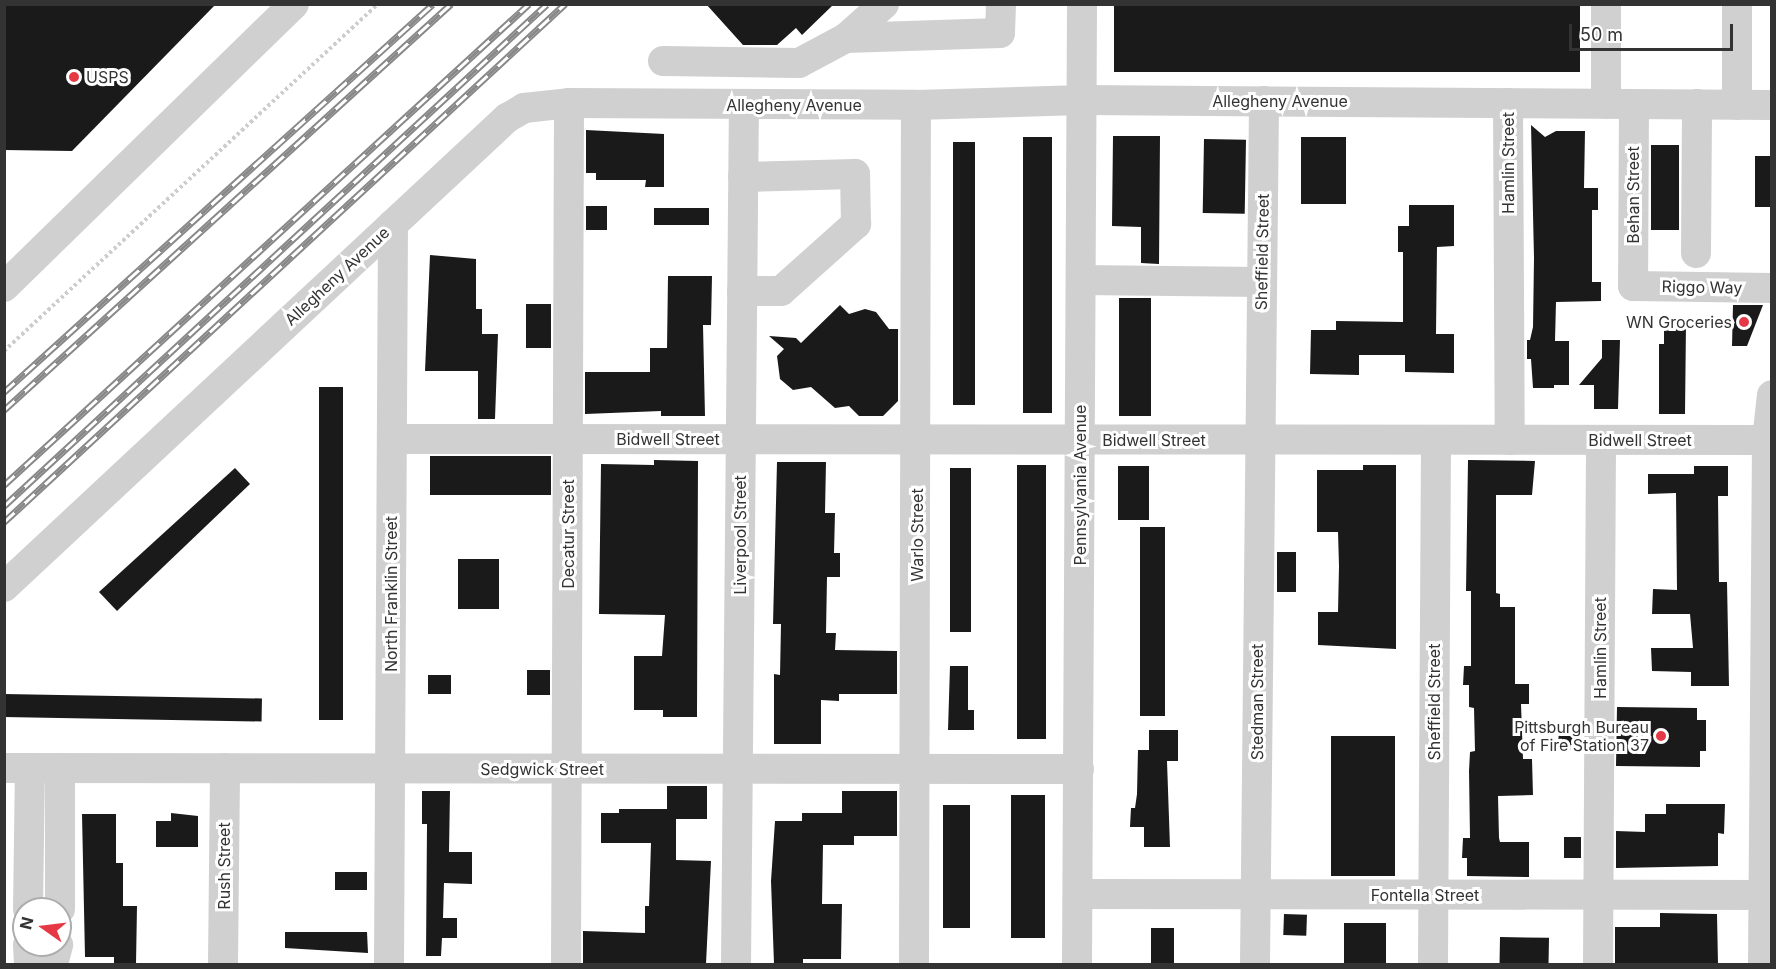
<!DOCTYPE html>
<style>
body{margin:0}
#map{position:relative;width:1776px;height:969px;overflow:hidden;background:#fff;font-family:Inter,sans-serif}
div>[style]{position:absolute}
.building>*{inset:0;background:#1a1a1a;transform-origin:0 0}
.path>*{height:4px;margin-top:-2px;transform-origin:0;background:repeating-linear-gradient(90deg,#cdcdcd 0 3px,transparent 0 6px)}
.minor>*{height:30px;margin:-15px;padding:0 15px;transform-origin:15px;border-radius:15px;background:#d0d0d0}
.rail>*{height:7px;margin-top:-3.5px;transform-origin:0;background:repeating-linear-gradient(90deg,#fff 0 14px,#888 0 28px);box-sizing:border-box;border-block:2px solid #888}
.dots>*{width:16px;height:16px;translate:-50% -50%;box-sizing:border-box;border:3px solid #fff;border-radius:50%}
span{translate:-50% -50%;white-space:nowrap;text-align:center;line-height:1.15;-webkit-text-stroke:6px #fff;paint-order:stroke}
.poi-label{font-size:16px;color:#333}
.left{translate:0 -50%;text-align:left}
.right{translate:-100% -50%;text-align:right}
.street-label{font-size:16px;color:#333}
.frame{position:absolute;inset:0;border:6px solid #333;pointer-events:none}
.north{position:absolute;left:12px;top:897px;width:60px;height:60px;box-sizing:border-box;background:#fff;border:2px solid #adadad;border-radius:50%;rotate:284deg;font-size:16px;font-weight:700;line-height:24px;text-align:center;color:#333}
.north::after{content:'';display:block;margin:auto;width:21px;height:27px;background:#e63946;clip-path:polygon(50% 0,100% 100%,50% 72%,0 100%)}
.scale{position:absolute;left:1569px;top:24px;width:164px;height:27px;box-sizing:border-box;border:3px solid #333;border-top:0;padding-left:8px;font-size:18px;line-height:21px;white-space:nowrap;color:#333;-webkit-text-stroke:4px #fff;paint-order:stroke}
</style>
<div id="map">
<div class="building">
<div style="clip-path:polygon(4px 4px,216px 4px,72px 151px,4px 150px)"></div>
<div style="clip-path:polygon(706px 4px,834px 4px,802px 35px,796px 28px,777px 45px,743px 45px)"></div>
<div style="left:1114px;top:4px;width:466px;height:68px"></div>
<div style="clip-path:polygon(1531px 125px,1545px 137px,1556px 131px,1585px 131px,1584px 188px,1598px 188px,1598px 210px,1592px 210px,1592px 282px,1601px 282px,1601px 301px,1556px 302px,1555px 341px,1569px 341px,1569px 385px,1554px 385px,1554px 388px,1533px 388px,1531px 359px,1527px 359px,1527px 340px,1530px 340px,1533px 327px,1534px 258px)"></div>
<div style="clip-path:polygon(586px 130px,664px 134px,664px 187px,645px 187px,646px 180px,596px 180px,596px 173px,586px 173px)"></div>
<div style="clip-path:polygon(1113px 136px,1160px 136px,1159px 264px,1141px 263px,1141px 227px,1112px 226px)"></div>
<div style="left:1023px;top:137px;width:29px;height:276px"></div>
<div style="left:1301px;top:137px;width:45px;height:67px"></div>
<div style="left:1204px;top:139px;width:42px;height:74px;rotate:1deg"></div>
<div style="left:953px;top:142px;width:22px;height:263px"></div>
<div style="left:1651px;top:145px;width:28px;height:85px"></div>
<div style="left:1772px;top:156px;width:51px;height:17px;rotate:90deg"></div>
<div style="clip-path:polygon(1409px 205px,1454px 205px,1454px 246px,1437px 247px,1436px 334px,1454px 334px,1454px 373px,1405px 372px,1405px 355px,1359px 355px,1359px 375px,1310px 374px,1311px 330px,1336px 330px,1336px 321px,1403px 322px,1403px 252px,1398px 252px,1398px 226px,1409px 226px)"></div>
<div style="left:586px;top:206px;width:21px;height:24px"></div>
<div style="left:654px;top:208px;width:55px;height:17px"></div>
<div style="clip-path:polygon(430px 255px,476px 259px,476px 309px,482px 309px,482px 334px,498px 334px,495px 419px,478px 419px,478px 371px,425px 371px)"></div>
<div style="clip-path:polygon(668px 276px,712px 276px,711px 325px,703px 325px,705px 416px,661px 416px,661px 411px,585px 414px,585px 372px,650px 372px,650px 348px,667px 348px)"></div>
<div style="left:1119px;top:298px;width:32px;height:118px"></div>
<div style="left:526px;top:304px;width:25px;height:44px"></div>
<div style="clip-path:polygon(840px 305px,849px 314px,865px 309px,876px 312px,889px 329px,898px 329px,898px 401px,883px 416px,859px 416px,849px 406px,835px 408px,811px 387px,793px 390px,780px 379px,777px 356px,784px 349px,769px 336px,796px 338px,801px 343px)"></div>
<div style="clip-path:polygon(1733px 305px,1763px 305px,1747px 346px,1732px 346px)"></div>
<div style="clip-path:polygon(1664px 323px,1686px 323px,1685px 414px,1659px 414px,1659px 344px,1664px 344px)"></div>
<div style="clip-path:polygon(1602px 340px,1620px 340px,1618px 409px,1594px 409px,1594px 385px,1579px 385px,1602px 358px)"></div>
<div style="left:319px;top:387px;width:24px;height:333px"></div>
<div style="left:430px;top:456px;width:121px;height:39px"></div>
<div style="clip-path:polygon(654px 460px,698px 461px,697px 717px,663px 717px,663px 710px,634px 710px,634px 656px,662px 656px,665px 615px,599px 614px,601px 464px,654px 465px)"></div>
<div style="clip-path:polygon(1468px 460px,1535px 461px,1532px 495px,1496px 495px,1496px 593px,1500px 594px,1500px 607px,1515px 607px,1515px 684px,1529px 684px,1529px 704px,1521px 704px,1523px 759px,1532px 759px,1533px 795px,1498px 796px,1499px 838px,1500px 842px,1529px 842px,1529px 877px,1467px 876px,1467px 858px,1462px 858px,1463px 838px,1470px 838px,1469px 771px,1470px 752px,1475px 751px,1474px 708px,1469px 707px,1469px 685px,1463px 685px,1464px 666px,1471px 666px,1471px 591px,1466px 591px)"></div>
<div style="clip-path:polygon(777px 462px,826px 462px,825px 513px,835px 513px,834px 553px,840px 553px,840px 577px,827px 577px,826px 633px,836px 633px,835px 650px,897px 651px,897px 694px,839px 694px,839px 701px,821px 700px,821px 744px,774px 744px,774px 674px,780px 675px,781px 624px,773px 624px)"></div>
<div style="left:1017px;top:465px;width:29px;height:274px"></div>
<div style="clip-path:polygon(1363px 465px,1396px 465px,1396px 649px,1318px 645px,1318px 612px,1338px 612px,1339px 566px,1338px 532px,1317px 532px,1317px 470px,1363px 470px)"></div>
<div style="left:1118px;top:466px;width:31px;height:54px"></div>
<div style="clip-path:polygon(1694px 466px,1728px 466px,1728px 496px,1718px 496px,1719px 582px,1727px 582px,1729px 686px,1691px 686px,1691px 672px,1652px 671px,1651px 648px,1693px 648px,1690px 614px,1652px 614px,1653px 589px,1677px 590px,1676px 493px,1648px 494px,1648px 474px,1694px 474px)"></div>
<div style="clip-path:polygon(235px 468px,250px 484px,117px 611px,99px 592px)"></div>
<div style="left:950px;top:468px;width:21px;height:164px"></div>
<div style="left:1140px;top:527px;width:25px;height:189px"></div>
<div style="left:1277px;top:552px;width:19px;height:40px"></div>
<div style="left:458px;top:559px;width:41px;height:50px"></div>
<div style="clip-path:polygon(950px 666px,968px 666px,968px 710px,974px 710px,974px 730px,948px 730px)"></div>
<div style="left:527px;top:670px;width:23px;height:25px"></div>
<div style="left:428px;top:675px;width:23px;height:19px"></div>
<div style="left:4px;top:694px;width:258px;height:23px;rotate:1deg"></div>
<div style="clip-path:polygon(1617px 707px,1697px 708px,1697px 720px,1706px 720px,1706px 751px,1700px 751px,1700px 767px,1616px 766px)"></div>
<div style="left:1559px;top:724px;width:23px;height:25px;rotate:2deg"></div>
<div style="clip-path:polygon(1149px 730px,1178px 730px,1178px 761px,1167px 761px,1170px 847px,1144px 847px,1144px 827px,1130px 827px,1131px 808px,1135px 808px,1137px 794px,1138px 750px,1149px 750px)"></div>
<div style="left:1331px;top:736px;width:64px;height:140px"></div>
<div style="clip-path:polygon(667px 786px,707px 786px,707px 819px,676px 819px,676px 860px,711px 861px,706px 964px,583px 964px,583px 931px,645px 933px,645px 906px,649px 906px,651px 843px,601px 843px,601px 813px,619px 813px,619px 809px,667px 809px)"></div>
<div style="clip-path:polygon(422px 791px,450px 791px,449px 852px,472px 852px,472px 884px,444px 883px,443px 918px,457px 918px,457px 938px,442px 938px,441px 956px,426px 956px,427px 824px,422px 824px)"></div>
<div style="clip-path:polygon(842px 791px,897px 791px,897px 836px,854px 836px,854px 845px,823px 845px,822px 904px,842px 904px,841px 959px,803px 959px,803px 964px,774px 964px,771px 881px,775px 821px,802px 821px,802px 813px,842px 813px)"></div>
<div style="left:1011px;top:795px;width:34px;height:143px"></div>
<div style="clip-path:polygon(1666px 804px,1725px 804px,1724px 834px,1718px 833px,1718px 866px,1616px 868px,1616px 831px,1645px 832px,1645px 814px,1666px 814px)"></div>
<div style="left:943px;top:805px;width:27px;height:123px"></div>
<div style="clip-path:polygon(171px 813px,198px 816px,198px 847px,156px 847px,156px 821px,171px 821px)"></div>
<div style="clip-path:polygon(82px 814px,116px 814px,116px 863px,123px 863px,123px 906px,137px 906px,136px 964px,114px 964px,114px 957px,85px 957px)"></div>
<div style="left:1564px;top:837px;width:17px;height:21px"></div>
<div style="left:335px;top:872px;width:32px;height:18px"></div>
<div style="clip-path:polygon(1660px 913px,1717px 914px,1718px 964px,1615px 964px,1615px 927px,1660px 927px)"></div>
<div style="left:1284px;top:914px;width:23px;height:21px;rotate:2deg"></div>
<div style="left:1344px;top:923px;width:42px;height:41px"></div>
<div style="left:1151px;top:928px;width:23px;height:36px"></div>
<div style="clip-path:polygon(285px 932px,367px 932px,368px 953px,285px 948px)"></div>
<div style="left:1500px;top:937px;width:49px;height:27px;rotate:1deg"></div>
</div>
<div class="path">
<div style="left:4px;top:351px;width:510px;rotate:-42.86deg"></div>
</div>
<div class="minor">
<div style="left:846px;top:38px;width:154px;rotate:-1.9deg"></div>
<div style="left:1000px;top:33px;width:29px;rotate:-88deg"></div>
<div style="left:663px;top:61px;width:136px;rotate:0.8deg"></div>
<div style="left:799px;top:63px;width:53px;rotate:-28deg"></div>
<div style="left:846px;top:38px;width:51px;rotate:-41.8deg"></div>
<div style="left:1508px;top:103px;width:337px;rotate:89.7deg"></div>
<div style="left:1606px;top:104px;width:100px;rotate:-90deg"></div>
<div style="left:1634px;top:104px;width:182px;rotate:90.3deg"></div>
<div style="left:1633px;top:286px;width:139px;rotate:0.8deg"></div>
<div style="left:1737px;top:105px;width:101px;rotate:-90deg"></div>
<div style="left:1696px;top:253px;width:149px;rotate:-89.6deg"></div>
<div style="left:1081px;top:280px;width:181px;rotate:0.6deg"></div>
<div style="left:4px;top:287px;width:405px;rotate:-44.3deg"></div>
<div style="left:742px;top:291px;width:39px"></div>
<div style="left:781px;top:291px;width:101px;rotate:-41.8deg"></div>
<div style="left:856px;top:224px;width:50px;rotate:-91.1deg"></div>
<div style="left:855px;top:174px;width:112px;rotate:178.5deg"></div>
<div style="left:392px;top:439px;width:1380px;rotate:0.04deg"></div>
<div style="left:4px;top:587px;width:688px;rotate:-43deg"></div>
<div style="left:507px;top:118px;width:20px;rotate:-30deg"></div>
<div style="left:524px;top:108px;width:45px;rotate:-6.3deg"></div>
<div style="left:569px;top:103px;width:347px;rotate:0.3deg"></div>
<div style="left:916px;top:105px;width:166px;rotate:-1.7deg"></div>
<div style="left:1082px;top:100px;width:690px;rotate:0.42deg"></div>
<div style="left:4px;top:768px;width:1075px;rotate:0.05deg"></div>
<div style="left:1078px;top:894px;width:694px;rotate:0.08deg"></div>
<div style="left:28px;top:909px;width:141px;rotate:-89.2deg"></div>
<div style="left:60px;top:909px;width:141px;rotate:-90deg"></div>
<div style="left:28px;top:945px;width:19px;rotate:87deg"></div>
<div style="left:53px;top:964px;width:20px;rotate:-75deg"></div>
<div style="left:223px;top:964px;width:196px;rotate:-89.4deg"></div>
<div style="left:389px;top:964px;width:740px;rotate:-89.69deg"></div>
<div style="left:566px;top:964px;width:861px;rotate:-89.8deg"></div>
<div style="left:736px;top:964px;width:859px;rotate:-89.47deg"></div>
<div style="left:914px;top:964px;width:859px;rotate:-89.87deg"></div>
<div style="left:1077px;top:964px;width:960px;rotate:-89.7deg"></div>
<div style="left:1255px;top:964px;width:863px;rotate:-89.4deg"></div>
<div style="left:1433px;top:964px;width:524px;rotate:-89.67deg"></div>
<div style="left:1598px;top:964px;width:524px;rotate:-89.67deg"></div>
<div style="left:1763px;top:964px;width:524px;rotate:-89.56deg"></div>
<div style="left:1767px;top:440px;width:45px;rotate:-83.7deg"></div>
</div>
<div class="rail">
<div style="left:4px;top:392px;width:578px;rotate:-42.13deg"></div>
<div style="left:4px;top:410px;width:604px;rotate:-42.25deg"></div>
<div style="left:4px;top:485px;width:712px;rotate:-42.5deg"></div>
<div style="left:4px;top:506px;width:739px;rotate:-42.75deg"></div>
<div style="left:4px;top:522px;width:764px;rotate:-42.72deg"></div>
</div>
<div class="dots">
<div style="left:74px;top:77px;background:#e63946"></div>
<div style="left:1744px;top:322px;background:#e63946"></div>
<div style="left:1661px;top:736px;background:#e63946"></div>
</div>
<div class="poi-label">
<span class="left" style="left:86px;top:77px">USPS</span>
<span class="right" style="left:1732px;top:322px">WN Groceries</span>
<span class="right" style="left:1649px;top:736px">Pittsburgh Bureau<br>of Fire Station 37</span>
</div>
<div class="street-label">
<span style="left:1280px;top:101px">Allegheny Avenue</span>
<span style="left:794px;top:105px">Allegheny Avenue</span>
<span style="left:1508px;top:163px;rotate:-90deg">Hamlin Street</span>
<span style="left:1633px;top:195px;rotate:-90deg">Behan Street</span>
<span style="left:1262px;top:252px;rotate:-89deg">Sheffield Street</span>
<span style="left:337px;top:276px;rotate:-43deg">Allegheny Avenue</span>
<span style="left:1702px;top:287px;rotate:1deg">Riggo Way</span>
<span style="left:668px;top:439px">Bidwell Street</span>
<span style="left:1154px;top:440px">Bidwell Street</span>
<span style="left:1640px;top:440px">Bidwell Street</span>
<span style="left:1080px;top:485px;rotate:-90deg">Pennsylvania Avenue</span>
<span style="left:568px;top:534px;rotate:-90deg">Decatur Street</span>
<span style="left:740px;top:535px;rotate:-90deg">Liverpool Street</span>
<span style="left:917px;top:535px;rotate:-90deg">Warlo Street</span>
<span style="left:391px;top:594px;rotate:-90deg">North Franklin Street</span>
<span style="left:1600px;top:648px;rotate:-90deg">Hamlin Street</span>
<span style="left:1257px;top:702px;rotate:-90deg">Stedman Street</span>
<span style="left:1434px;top:702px;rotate:-90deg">Sheffield Street</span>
<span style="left:542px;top:769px">Sedgwick Street</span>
<span style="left:224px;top:866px;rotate:-90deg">Rush Street</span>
<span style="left:1425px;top:895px">Fontella Street</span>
</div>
<div class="frame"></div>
<div class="north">N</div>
<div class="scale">50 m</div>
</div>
